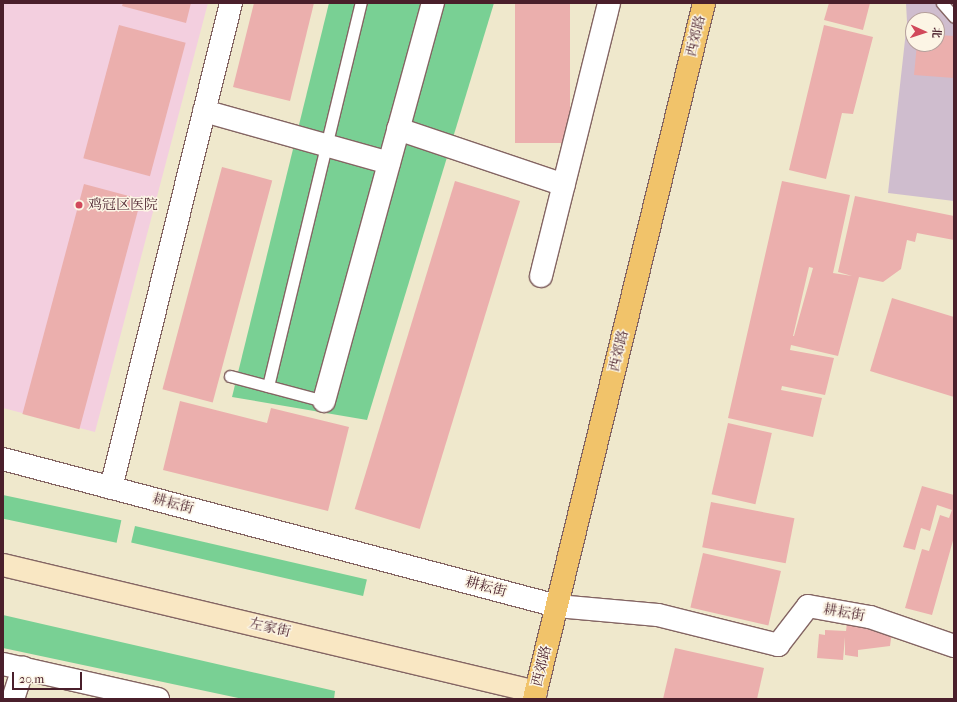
<!DOCTYPE html>
<meta charset="utf-8">
<style>
body{margin:0}
#map{position:relative;width:957px;height:702px;overflow:hidden;background:#efe8cc;font-family:"IM FELL French Canon","Noto Serif SC",serif}
div>[style]{position:absolute}
.built>*{inset:0;background:#f3cfdf}
.industrial>*{inset:0;background:#cfbdce}
.green>*{inset:0;background:#79d094;transform-origin:0 0}
.building>*{inset:0;background:#ebafad;transform-origin:0 0}
.roads{filter:drop-shadow(1px 0 #846563) drop-shadow(-1px 0 #846563) drop-shadow(0 1px #846563) drop-shadow(0 -1px #846563)}
.lane>*{height:11px;margin:-5.5px;padding:0 5.5px;transform-origin:5.5px;border-radius:5.5px;background:#fff}
.street>*{height:22px;margin:-11px;padding:0 11px;transform-origin:11px;border-radius:11px;background:#fff}
.secondary>*{height:22px;margin:-11px;padding:0 11px;transform-origin:11px;border-radius:11px;background:#f9e7c3}
.primary>*{height:22px;margin:-11px;padding:0 11px;transform-origin:11px;border-radius:11px;background:#f1c36a}
.dots>*{width:11px;height:11px;translate:-50% -50%;box-sizing:border-box;border:2px solid #fcf5e5;border-radius:50%}
span{translate:-50% -50%;white-space:nowrap;text-align:center;line-height:1.15;-webkit-text-stroke:3px #fcf5e5;paint-order:stroke}
.street-label{font-size:14px;color:#4a1f2b}
.poi-label{font-size:14px;color:#4a1f2b}
.left{translate:0 -50%;text-align:left}
.frame{position:absolute;inset:0;border:4px solid #4a1f2b;pointer-events:none}
.north{position:absolute;left:905px;top:12px;width:40px;height:40px;box-sizing:border-box;background:#fcf5e5;border:1px solid #b59f9b;border-radius:50%;rotate:93deg;font-size:11px;font-weight:700;line-height:16px;text-align:center;color:#4a1f2b}
.north::after{content:'';display:block;margin:auto;width:14px;height:18px;background:#d1495b;clip-path:polygon(50% 0,100% 100%,50% 72%,0 100%)}
.scale{position:absolute;left:12px;top:672px;width:70px;height:18px;box-sizing:border-box;border:2px solid #4a1f2b;border-top:0;padding-left:5px;font-size:12px;line-height:14px;white-space:nowrap;color:#4a1f2b;-webkit-text-stroke:3px #fcf5e5;paint-order:stroke}
</style>
<div id="map">
<div class="built">
<div style="clip-path:polygon(3px 3px,208px 3px,95px 432px,3px 408px)"></div>
</div>
<div class="industrial">
<div style="clip-path:polygon(evenodd,906px 3px,954px 3px,954px 201px,888px 193px,907px 22px,906px 3px,913px 20px,937px 20px,937px 44px,913px 44px,913px 20px)"></div>
</div>
<div class="green">
<div style="clip-path:polygon(329px 3px,494px 3px,367px 420px,232px 397px)"></div>
<div style="left:3px;top:495px;width:121px;height:23px;rotate:12deg"></div>
<div style="left:135px;top:526px;width:238px;height:17px;rotate:13deg"></div>
<div style="clip-path:polygon(3px 615px,335px 691px,334px 699px,243px 699px,3px 648px)"></div>
</div>
<div class="building">
<div style="clip-path:polygon(123px 3px,191px 3px,186px 23px,122px 6px)"></div>
<div style="clip-path:polygon(254px 3px,314px 3px,290px 101px,233px 87px)"></div>
<div style="left:515px;top:3px;width:55px;height:140px"></div>
<div style="clip-path:polygon(829px 3px,870px 3px,863px 30px,824px 20px)"></div>
<div style="left:119px;top:25px;width:69px;height:138px;rotate:15deg"></div>
<div style="clip-path:polygon(824px 25px,873px 37px,853px 114px,842px 113px,826px 179px,789px 170px)"></div>
<div style="clip-path:polygon(937px 35px,954px 36px,954px 78px,914px 75px,917px 44px,937px 44px)"></div>
<div style="left:222px;top:167px;width:52px;height:230px;rotate:15deg"></div>
<div style="left:455px;top:181px;width:68px;height:343px;rotate:17deg"></div>
<div style="clip-path:polygon(evenodd,782px 181px,850px 195px,833px 273px,852px 276px,838px 272px,855px 196px,954px 216px,954px 240px,917px 233px,915px 242px,907px 240px,901px 269px,883px 282px,859px 277px,838px 356px,791px 345px,790px 350px,834px 358px,825px 395px,782px 386px,781px 390px,822px 398px,813px 437px,728px 418px,782px 181px,809px 267px,813px 268px,794px 336px,793px 336px,809px 267px)"></div>
<div style="left:84px;top:184px;width:59px;height:238px;rotate:15deg"></div>
<div style="clip-path:polygon(892px 298px,954px 317px,954px 397px,870px 371px)"></div>
<div style="clip-path:polygon(180px 401px,267px 423px,271px 408px,349px 427px,328px 511px,163px 470px)"></div>
<div style="left:728px;top:423px;width:45px;height:73px;rotate:13deg"></div>
<div style="clip-path:polygon(922px 486px,954px 495px,954px 537px,932px 615px,905px 608px,922px 549px,929px 551px,940px 515px,949px 518px,952px 510px,937px 505px,930px 531px,921px 528px,915px 550px,903px 547px)"></div>
<div style="left:711px;top:502px;width:85px;height:46px;rotate:11deg"></div>
<div style="left:703px;top:553px;width:80px;height:56px;rotate:13deg"></div>
<div style="clip-path:polygon(847px 623px,892px 631px,890px 646px,858px 650px,858px 657px,845px 655px,845px 637px,843px 660px,817px 658px,819px 634px,825px 635px,825px 630px,846px 631px)"></div>
<div style="clip-path:polygon(675px 648px,764px 668px,757px 699px,663px 699px)"></div>
</div>
<div class="roads">
<div class="lane">
<div style="left:942px;top:3px;width:18px;rotate:49deg"></div>
<div style="left:230px;top:376px;width:97px;rotate:14.9deg"></div>
<div style="left:268px;top:386px;width:394px;rotate:-76.4deg"></div>
</div>
<div class="street">
<div style="left:204px;top:111px;width:192px;rotate:15.7deg"></div>
<div style="left:398px;top:129px;width:175px;rotate:18.6deg"></div>
<div style="left:541px;top:276px;width:281px;rotate:-76deg"></div>
<div style="left:324px;top:401px;width:413px;rotate:-74.7deg"></div>
<div style="left:3px;top:459px;width:573px;rotate:14.86deg"></div>
<div style="left:557px;top:606px;width:101px;rotate:5.1deg"></div>
<div style="left:658px;top:615px;width:124px;rotate:14deg"></div>
<div style="left:778px;top:645px;width:49px;rotate:-52.4deg"></div>
<div style="left:808px;top:606px;width:63px;rotate:10.1deg"></div>
<div style="left:870px;top:617px;width:89px;rotate:19deg"></div>
<div style="left:111px;top:488px;width:500px;rotate:-76.1deg"></div>
<div style="left:3px;top:664px;width:159px;rotate:12.7deg"></div>
<div style="left:13px;top:699px;width:33px;rotate:-72deg"></div>
</div>
<div class="secondary">
<div style="left:3px;top:565px;width:548px;rotate:13.4deg"></div>
</div>
<div class="primary">
<div style="left:534px;top:699px;width:716px;rotate:-76.27deg"></div>
</div>
</div>
<div class="dots">
<div style="left:79px;top:205px;background:#d1495b"></div>
</div>
<div class="street-label">
<span style="left:696px;top:36px;rotate:-76deg">西郊路</span>
<span style="left:619px;top:351px;rotate:-76deg">西郊路</span>
<span style="left:173px;top:504px;rotate:15deg">耕耘街</span>
<span style="left:486px;top:587px;rotate:15deg">耕耘街</span>
<span style="left:844px;top:613px;rotate:10deg">耕耘街</span>
<span style="left:270px;top:628px;rotate:13deg">左家街</span>
<span style="left:542px;top:666px;rotate:-76deg">西郊路</span>
</div>
<div class="poi-label">
<span class="left" style="left:88px;top:205px">鸡冠区医院</span>
</div>
<div class="frame"></div>
<div class="north">北</div>
<div class="scale">20 m</div>
</div>
